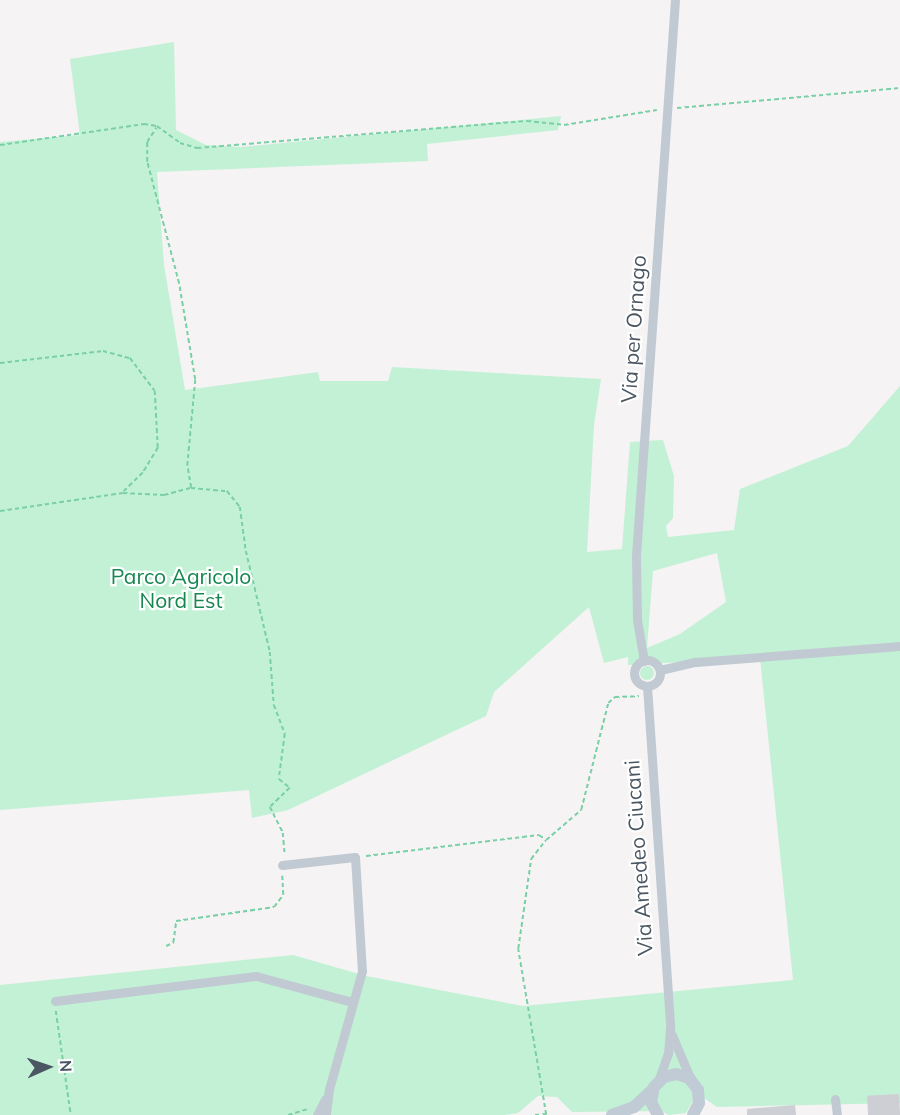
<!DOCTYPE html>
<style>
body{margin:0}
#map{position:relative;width:900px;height:1115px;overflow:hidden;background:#f5f3f3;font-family:Mulish,sans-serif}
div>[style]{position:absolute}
.green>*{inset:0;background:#c3f1d5}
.round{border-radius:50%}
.building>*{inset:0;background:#cdcfd5;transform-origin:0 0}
.path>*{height:1.5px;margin-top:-0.75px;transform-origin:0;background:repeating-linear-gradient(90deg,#7ad0a6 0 4.5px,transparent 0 7.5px)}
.minor>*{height:9px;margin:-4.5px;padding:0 4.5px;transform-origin:4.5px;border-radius:4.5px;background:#c1cad2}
.minor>.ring{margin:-4.5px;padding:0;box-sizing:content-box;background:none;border:9px solid #c1cad2;border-radius:50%}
.secondary>*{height:12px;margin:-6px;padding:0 6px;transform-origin:6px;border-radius:6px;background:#c1cbd6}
span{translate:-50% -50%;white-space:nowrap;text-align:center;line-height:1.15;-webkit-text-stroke:4.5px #fff;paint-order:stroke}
.street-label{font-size:21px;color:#4a5661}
.park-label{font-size:21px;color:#17864f}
.north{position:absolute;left:18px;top:1037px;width:60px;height:60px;-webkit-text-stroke:4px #fff;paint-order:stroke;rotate:87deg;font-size:16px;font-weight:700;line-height:24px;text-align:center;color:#4a5661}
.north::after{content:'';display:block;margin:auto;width:21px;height:27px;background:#4a5661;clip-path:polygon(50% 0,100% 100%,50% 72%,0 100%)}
</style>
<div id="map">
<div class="green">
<div style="clip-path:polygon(evenodd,174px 42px,176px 130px,206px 145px,241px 147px,561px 116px,558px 130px,427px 144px,428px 161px,157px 172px,164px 265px,185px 390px,318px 372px,320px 381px,388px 381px,392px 367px,601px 379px,594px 425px,587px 552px,622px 549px,630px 442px,663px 440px,674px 476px,673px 518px,666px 526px,668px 537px,734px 530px,740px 489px,848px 446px,900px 386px,900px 1103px,717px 1107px,701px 1096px,693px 1100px,686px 1113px,668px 1115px,662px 1111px,572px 1112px,557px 1097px,538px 1096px,518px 1113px,504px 1115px,0 1115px,0 985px,293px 955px,366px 976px,523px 1006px,793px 980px,760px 658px,628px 665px,628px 657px,604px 663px,589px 607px,494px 692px,486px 716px,288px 810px,252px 818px,249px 790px,0 810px,0 142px,80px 135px,70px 59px,174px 42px,717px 553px,726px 602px,680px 634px,647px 648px,653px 571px,717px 553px)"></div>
<div class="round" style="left:640px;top:666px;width:14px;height:14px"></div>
</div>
<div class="building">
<div style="left:899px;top:1094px;width:21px;height:32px;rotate:87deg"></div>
<div style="clip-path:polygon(795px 1105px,796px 1115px,747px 1115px,747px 1109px)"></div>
</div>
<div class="path">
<div style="left:677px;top:108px;width:224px;rotate:-5.1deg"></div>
<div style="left:0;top:145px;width:146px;rotate:-8.3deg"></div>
<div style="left:144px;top:124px;width:13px;rotate:9deg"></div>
<div style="left:157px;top:126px;width:29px;rotate:36deg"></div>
<div style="left:180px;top:143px;width:18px;rotate:16deg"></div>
<div style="left:197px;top:148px;width:331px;rotate:-4.7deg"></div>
<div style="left:527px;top:121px;width:37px;rotate:6deg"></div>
<div style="left:564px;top:125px;width:94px;rotate:-9.2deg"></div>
<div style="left:0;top:363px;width:104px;rotate:-6.6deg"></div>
<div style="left:103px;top:351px;width:28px;rotate:15deg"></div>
<div style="left:130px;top:358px;width:41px;rotate:52.9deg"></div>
<div style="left:155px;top:391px;width:57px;rotate:87deg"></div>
<div style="left:158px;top:448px;width:29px;rotate:121deg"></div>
<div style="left:143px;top:473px;width:28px;rotate:136deg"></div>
<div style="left:191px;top:488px;width:36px;rotate:5deg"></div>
<div style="left:227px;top:491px;width:21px;rotate:51deg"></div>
<div style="left:240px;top:507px;width:44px;rotate:82.2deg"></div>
<div style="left:246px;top:551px;width:104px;rotate:76.6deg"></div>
<div style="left:270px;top:652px;width:53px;rotate:85.7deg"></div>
<div style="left:274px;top:705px;width:31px;rotate:69deg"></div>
<div style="left:285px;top:734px;width:45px;rotate:97.6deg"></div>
<div style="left:279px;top:779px;width:14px;rotate:39deg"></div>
<div style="left:290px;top:788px;width:28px;rotate:136deg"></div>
<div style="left:270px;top:807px;width:29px;rotate:63deg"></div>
<div style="left:283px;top:833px;width:22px;rotate:85deg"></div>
<div style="left:0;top:511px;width:124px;rotate:-8.3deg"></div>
<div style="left:123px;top:493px;width:41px;rotate:2.8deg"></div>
<div style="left:164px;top:495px;width:28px;rotate:-15deg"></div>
<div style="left:191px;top:488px;width:22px;rotate:-100deg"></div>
<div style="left:187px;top:466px;width:86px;rotate:-84.7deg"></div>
<div style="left:195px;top:380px;width:97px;rotate:-99.5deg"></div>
<div style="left:179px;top:284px;width:126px;rotate:-104.7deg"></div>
<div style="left:147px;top:162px;width:20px;rotate:-90deg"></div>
<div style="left:147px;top:142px;width:17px;rotate:-57deg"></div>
<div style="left:366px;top:856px;width:174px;rotate:-6.9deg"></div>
<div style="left:539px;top:835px;width:7px;rotate:34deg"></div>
<div style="left:166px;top:946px;width:8px;rotate:-23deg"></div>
<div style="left:173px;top:943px;width:22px;rotate:-82deg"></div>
<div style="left:176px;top:921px;width:99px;rotate:-8.1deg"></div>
<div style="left:274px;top:907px;width:15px;rotate:-53deg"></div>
<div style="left:283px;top:895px;width:19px;rotate:-93deg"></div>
<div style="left:56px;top:1011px;width:105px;rotate:81.8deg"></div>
<div style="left:288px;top:1115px;width:21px;rotate:-17deg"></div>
<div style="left:535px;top:1115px;width:10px;rotate:-6deg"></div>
<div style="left:546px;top:1115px;width:168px;rotate:-99.6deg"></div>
<div style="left:518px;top:949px;width:91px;rotate:-81.8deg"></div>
<div style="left:531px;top:859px;width:24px;rotate:-52deg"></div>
<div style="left:546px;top:840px;width:46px;rotate:-40.6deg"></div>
<div style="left:581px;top:810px;width:110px;rotate:-75.8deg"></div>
<div style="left:608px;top:703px;width:9px;rotate:-41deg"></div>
<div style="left:615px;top:697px;width:24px;rotate:-2deg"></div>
</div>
<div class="minor">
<div class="ring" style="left:634px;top:660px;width:17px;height:17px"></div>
<div style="left:644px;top:661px;width:42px;rotate:-99.7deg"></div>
<div style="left:637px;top:620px;width:64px;rotate:-90.9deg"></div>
<div style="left:636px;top:556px;width:557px;rotate:-85.99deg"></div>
<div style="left:660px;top:670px;width:37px;rotate:-13deg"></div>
<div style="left:696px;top:662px;width:205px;rotate:-4.5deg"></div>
<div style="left:647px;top:686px;width:342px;rotate:86.1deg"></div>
<div style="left:670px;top:1027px;width:26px;rotate:94deg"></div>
<div style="left:668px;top:1053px;width:31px;rotate:109deg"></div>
<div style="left:282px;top:865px;width:73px;rotate:-6.3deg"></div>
<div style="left:355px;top:857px;width:114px;rotate:86.5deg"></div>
<div style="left:362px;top:971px;width:123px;rotate:105.6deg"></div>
<div style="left:329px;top:1089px;width:26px;rotate:97deg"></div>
<div style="left:55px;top:1001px;width:203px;rotate:-7.1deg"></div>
<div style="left:256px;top:976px;width:99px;rotate:15.2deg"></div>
<div style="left:672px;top:1035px;width:49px;rotate:67.1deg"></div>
<div style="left:835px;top:1099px;width:16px;rotate:83deg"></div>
<div style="left:317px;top:1115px;width:18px;rotate:-63deg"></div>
</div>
<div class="secondary">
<div style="left:612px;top:1115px;width:23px;rotate:-20deg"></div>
<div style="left:634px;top:1107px;width:26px;rotate:-43deg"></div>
<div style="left:658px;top:1115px;width:15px;rotate:-118deg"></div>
<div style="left:651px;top:1102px;width:15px;rotate:-79deg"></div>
<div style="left:654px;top:1087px;width:14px;rotate:-45deg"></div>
<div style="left:664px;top:1077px;width:12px;rotate:-14deg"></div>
<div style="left:676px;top:1074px;width:14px;rotate:17deg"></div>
<div style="left:689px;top:1078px;width:15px;rotate:53deg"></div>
<div style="left:698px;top:1090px;width:13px;rotate:86deg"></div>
<div style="left:699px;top:1103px;width:13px;rotate:117deg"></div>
</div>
<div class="street-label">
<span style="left:633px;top:329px;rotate:-86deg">Via per Ornago</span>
<span style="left:638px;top:858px;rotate:-94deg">Via Amedeo Ciucani</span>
</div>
<div class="park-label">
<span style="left:181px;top:588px">Parco Agricolo<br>Nord Est</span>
</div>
<div class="north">N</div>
</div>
